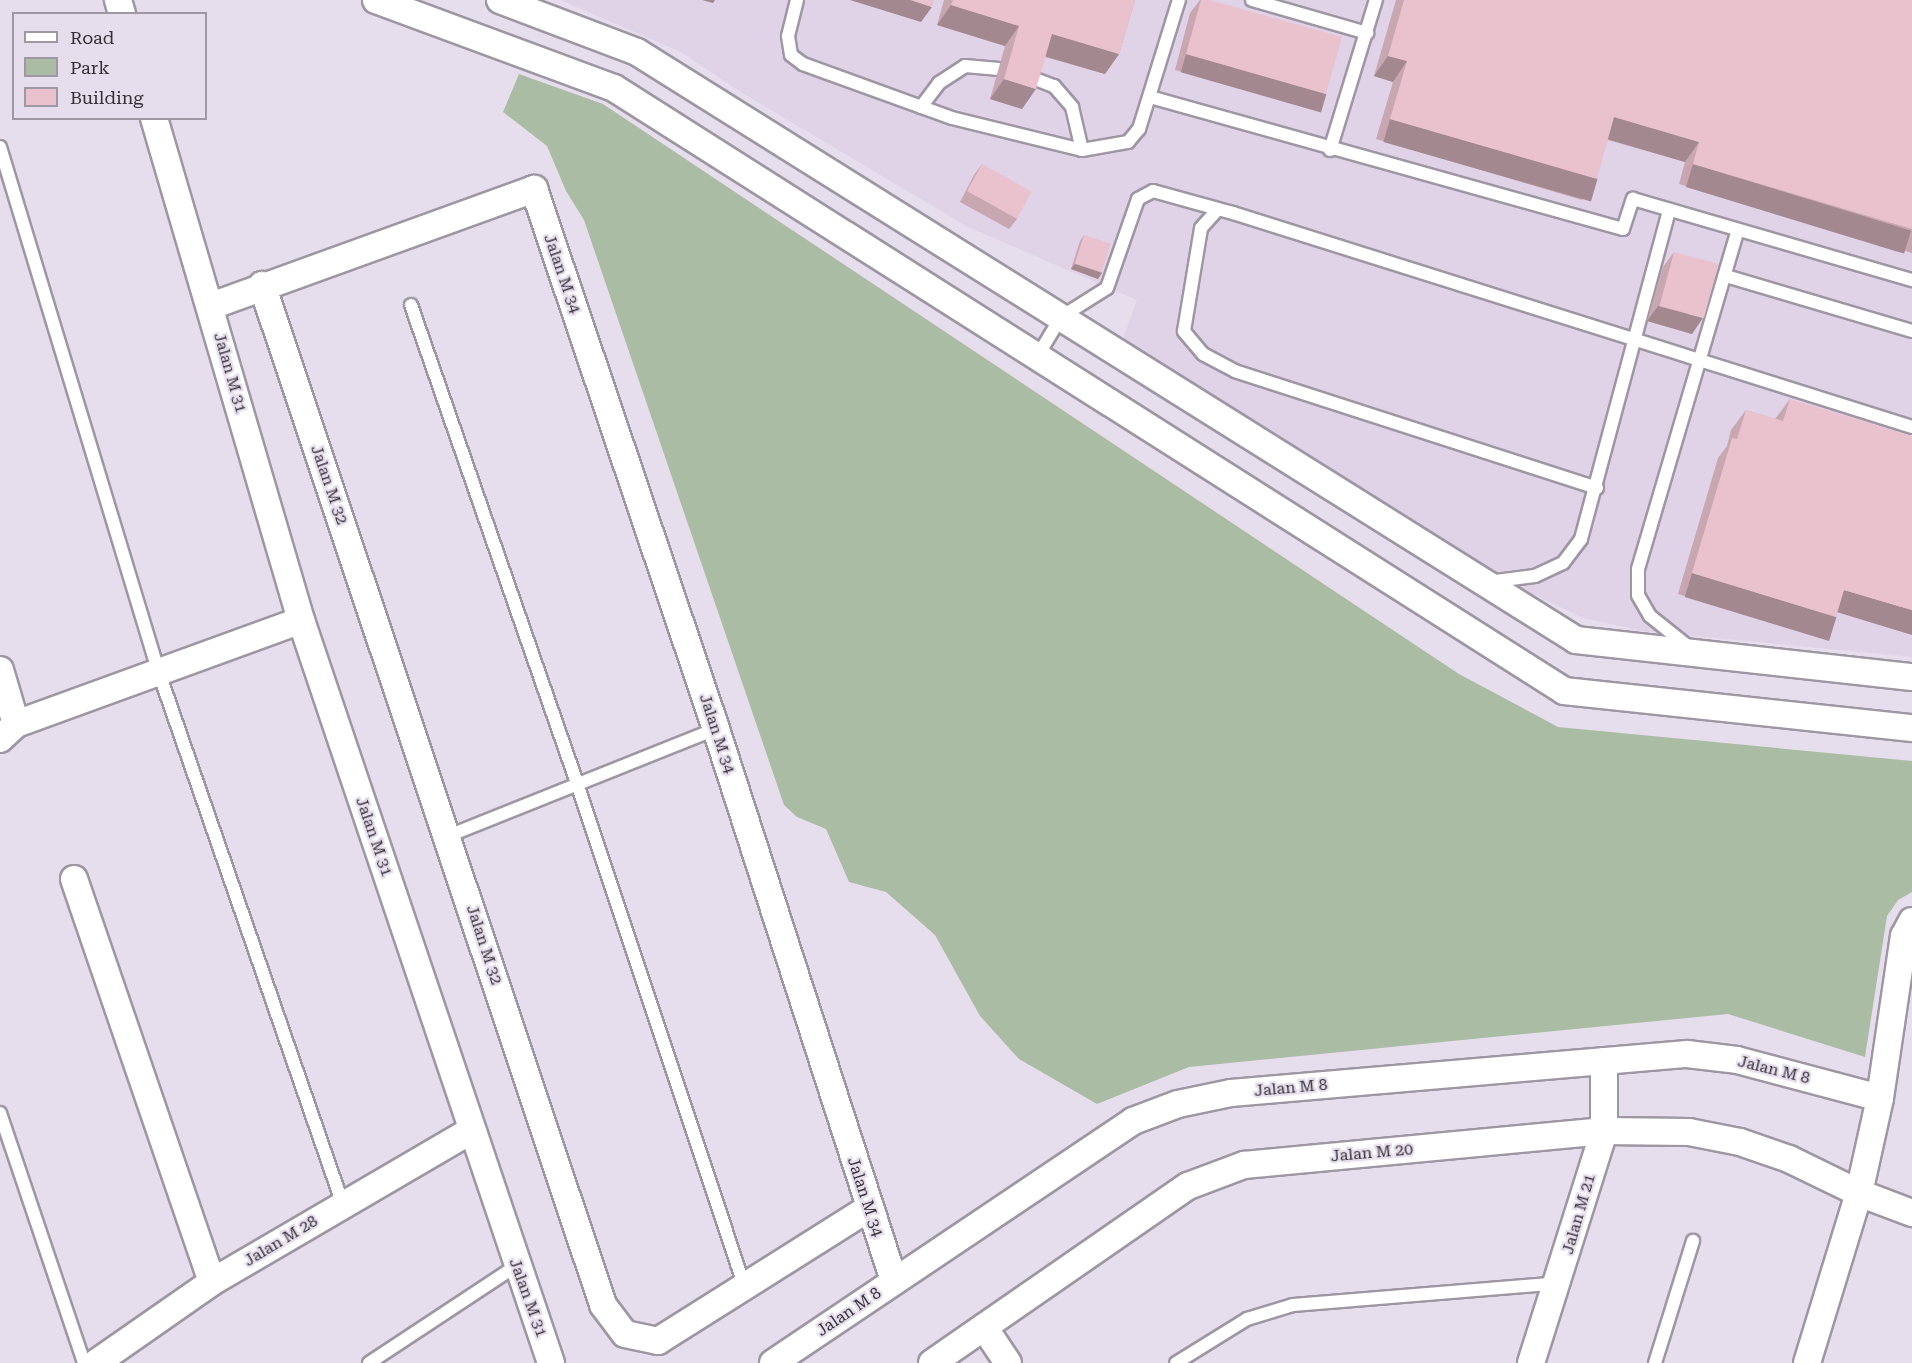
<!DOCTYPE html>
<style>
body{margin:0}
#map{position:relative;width:1912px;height:1363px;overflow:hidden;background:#e7deed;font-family:"Roboto Serif",serif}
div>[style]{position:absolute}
.built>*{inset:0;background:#e0d2e7}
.green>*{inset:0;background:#aabca3}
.roads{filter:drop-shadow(2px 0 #9f96a4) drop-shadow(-2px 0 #9f96a4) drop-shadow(0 2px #9f96a4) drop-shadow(0 -2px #9f96a4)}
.lane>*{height:12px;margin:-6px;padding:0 6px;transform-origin:6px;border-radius:6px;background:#fff}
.street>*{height:26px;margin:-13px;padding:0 13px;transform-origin:13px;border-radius:13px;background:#fff}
.wall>*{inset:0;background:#c8a7b1}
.shaded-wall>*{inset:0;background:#a38890;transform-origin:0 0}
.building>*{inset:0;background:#e9c2ce;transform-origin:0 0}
span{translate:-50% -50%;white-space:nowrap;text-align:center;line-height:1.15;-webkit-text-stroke:4.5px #e7deed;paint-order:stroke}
.street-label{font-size:16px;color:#343036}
.legend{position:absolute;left:12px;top:12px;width:195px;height:108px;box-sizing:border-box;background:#e7deed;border:2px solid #9f98a4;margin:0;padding:8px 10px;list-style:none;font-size:18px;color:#343036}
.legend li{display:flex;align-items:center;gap:12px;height:30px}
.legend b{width:30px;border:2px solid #9f98a4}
</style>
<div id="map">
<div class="built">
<div style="clip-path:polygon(560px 0,1912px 0,1912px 657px,1643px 631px,1583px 618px,1497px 577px,1380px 499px,1123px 339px,1137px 300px,968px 227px,739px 91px,681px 52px)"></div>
</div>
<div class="green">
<div style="clip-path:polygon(519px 74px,603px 104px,1459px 674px,1558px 727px,1912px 761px,1912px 892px,1898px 900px,1887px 916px,1865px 1057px,1728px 1014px,1189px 1067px,1097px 1104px,1019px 1059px,980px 1016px,935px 935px,886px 892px,849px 882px,826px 829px,797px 817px,784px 805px,584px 220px,566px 191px,547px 146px,503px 112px)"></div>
</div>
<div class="roads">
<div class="lane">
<div style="left:797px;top:0;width:37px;rotate:104deg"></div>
<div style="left:788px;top:36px;width:19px;rotate:81deg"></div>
<div style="left:791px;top:55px;width:15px;rotate:37deg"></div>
<div style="left:803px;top:64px;width:158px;rotate:19.9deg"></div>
<div style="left:952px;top:118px;width:134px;rotate:13.8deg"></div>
<div style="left:1082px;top:150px;width:47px;rotate:-9.9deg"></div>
<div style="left:1128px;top:142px;width:17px;rotate:-50deg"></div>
<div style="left:1139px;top:129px;width:135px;rotate:-72.8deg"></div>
<div style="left:1252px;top:0;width:120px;rotate:16deg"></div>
<div style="left:1030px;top:77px;width:26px;rotate:21deg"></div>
<div style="left:1054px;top:86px;width:28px;rotate:49deg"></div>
<div style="left:1072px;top:107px;width:44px;rotate:76.9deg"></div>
<div style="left:1150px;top:97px;width:491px;rotate:15.6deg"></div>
<div style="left:1623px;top:229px;width:32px;rotate:-72deg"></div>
<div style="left:1633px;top:199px;width:291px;rotate:16.2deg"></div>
<div style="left:921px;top:107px;width:30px;rotate:-53deg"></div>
<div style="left:939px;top:83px;width:31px;rotate:-33deg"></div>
<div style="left:965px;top:66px;width:34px;rotate:5deg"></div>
<div style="left:0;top:147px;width:546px;rotate:73.19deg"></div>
<div style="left:158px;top:670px;width:566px;rotate:70.92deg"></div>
<div style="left:1330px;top:150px;width:157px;rotate:-73deg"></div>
<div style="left:1726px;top:276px;width:194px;rotate:16.5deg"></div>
<div style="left:411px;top:305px;width:509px;rotate:70.85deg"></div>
<div style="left:578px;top:786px;width:529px;rotate:71.6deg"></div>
<div style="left:1037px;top:357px;width:47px;rotate:-59deg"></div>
<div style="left:1061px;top:317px;width:54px;rotate:-32.2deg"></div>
<div style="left:1107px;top:288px;width:94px;rotate:-70.8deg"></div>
<div style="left:1138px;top:199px;width:17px;rotate:-28deg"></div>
<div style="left:1153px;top:191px;width:67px;rotate:15.5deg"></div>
<div style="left:1597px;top:488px;width:380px;rotate:-162.1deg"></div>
<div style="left:1235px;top:371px;width:36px;rotate:-152deg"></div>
<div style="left:1203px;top:354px;width:30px;rotate:-130deg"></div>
<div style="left:1184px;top:331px;width:104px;rotate:-80.6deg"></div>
<div style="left:1201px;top:228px;width:25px;rotate:-48deg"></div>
<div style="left:1218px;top:209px;width:16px;rotate:15deg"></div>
<div style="left:1233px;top:213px;width:712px;rotate:17.49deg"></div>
<div style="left:1488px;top:582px;width:47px;rotate:-7.3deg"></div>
<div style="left:1535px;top:576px;width:31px;rotate:-25deg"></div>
<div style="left:1563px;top:563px;width:30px;rotate:-53deg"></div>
<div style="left:1581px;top:539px;width:341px;rotate:-75deg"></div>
<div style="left:1690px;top:648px;width:51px;rotate:-141.3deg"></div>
<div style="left:1650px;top:616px;width:24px;rotate:-120deg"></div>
<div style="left:1638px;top:595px;width:26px;rotate:-90deg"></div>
<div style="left:1638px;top:569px;width:353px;rotate:-73.6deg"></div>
<div style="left:448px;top:836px;width:289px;rotate:-21.8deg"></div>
<div style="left:0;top:1113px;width:264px;rotate:71.4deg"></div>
<div style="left:369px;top:1363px;width:176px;rotate:-33.4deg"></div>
<div style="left:1176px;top:1363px;width:84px;rotate:-31.8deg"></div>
<div style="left:1247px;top:1319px;width:48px;rotate:-16.9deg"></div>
<div style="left:1293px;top:1305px;width:266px;rotate:-4.7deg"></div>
<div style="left:1655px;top:1363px;width:128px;rotate:-72.7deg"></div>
</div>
<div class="street">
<div style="left:118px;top:0;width:15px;rotate:74deg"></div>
<div style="left:376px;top:0;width:254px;rotate:20.3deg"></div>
<div style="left:614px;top:88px;width:1125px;rotate:32.4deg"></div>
<div style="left:1564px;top:691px;width:350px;rotate:6.1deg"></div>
<div style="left:500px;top:0;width:147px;rotate:20.8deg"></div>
<div style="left:637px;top:52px;width:1108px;rotate:32.05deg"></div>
<div style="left:1576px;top:640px;width:338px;rotate:6.3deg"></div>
<div style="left:154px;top:118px;width:523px;rotate:73.68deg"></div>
<div style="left:301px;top:620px;width:784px;rotate:71.4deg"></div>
<div style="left:262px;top:285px;width:1075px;rotate:71.51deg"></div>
<div style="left:603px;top:1305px;width:36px;rotate:53deg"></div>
<div style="left:625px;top:1334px;width:34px;rotate:12deg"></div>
<div style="left:658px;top:1341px;width:248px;rotate:-32.2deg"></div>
<div style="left:211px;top:306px;width:344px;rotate:-19.9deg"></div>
<div style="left:534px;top:189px;width:570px;rotate:71.37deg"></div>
<div style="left:716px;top:729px;width:580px;rotate:72.13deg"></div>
<div style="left:0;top:670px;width:56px;rotate:73.5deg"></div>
<div style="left:0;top:739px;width:22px;rotate:-43deg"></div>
<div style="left:16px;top:724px;width:303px;rotate:-20deg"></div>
<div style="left:74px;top:879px;width:426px;rotate:71.1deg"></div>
<div style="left:984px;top:1327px;width:43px;rotate:56.3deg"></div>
<div style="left:96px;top:1363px;width:141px;rotate:-34.9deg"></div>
<div style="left:212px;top:1282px;width:301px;rotate:-30.3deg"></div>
<div style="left:773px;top:1363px;width:434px;rotate:-33.9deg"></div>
<div style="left:1133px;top:1121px;width:48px;rotate:-20.7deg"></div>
<div style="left:1178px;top:1104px;width:54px;rotate:-11.7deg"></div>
<div style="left:1231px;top:1093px;width:458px;rotate:-4.9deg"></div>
<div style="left:1687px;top:1054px;width:50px;rotate:6.8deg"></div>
<div style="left:1737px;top:1060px;width:148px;rotate:14.9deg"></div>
<div style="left:932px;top:1363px;width:311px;rotate:-34.7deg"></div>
<div style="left:1188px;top:1186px;width:60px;rotate:-20.6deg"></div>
<div style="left:1244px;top:1165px;width:362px;rotate:-5.4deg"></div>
<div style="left:1604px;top:1131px;width:85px;rotate:0.7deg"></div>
<div style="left:1689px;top:1132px;width:52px;rotate:11.1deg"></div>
<div style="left:1740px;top:1142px;width:52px;rotate:19.1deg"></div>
<div style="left:1789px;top:1159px;width:78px;rotate:25.9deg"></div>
<div style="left:1859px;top:1193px;width:57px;rotate:20.7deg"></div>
<div style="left:1531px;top:1363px;width:243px;rotate:-72.5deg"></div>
<div style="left:1604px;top:1131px;width:70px;rotate:-90deg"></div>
<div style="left:1807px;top:1363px;width:178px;rotate:-73deg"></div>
<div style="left:1859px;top:1193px;width:97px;rotate:-77.5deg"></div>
<div style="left:1880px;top:1098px;width:164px;rotate:-81.6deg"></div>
<div style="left:1904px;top:936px;width:17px;rotate:-62deg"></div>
</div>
</div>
<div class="wall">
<div style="clip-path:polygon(944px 0,1135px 0,1119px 54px,1105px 74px,1045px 57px,1022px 109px,990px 99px,1005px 46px,937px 25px)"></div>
<div style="clip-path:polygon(1200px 0,1209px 0,1326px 94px,1315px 110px,1175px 70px,1190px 13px)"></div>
<div style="clip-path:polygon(1396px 0,1912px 0,1912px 253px,1679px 184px,1685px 162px,1608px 140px,1582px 200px,1376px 139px,1393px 82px,1374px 76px)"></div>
<div style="clip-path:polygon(982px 164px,1017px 219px,1009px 229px,960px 202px,974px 175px)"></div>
<div style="clip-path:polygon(1084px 235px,1102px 273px,1098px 279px,1071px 269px,1080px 241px)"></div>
<div style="clip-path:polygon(1674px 252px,1692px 334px,1647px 321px,1663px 267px)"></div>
<div style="clip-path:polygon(1790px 399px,1837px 612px,1836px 617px,1822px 637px,1678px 594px,1718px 458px,1727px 446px,1731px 430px,1746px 410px,1775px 419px)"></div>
</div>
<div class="shaded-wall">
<div style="clip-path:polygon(702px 0,715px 0,713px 3px)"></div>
<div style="clip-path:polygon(850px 0,911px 0,932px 7px,921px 22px)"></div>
<div style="clip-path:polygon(951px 5px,1019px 26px,1005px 46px,937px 25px)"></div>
<div style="clip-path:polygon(1052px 34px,1119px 54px,1105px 74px,1037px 54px)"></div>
<div style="left:1186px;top:54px;width:146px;height:19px;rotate:16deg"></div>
<div style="clip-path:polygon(1388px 56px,1407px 61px,1393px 82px,1374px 76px)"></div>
<div style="clip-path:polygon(1004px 79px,1036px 89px,1022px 109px,990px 99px)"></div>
<div style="clip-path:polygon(1614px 117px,1699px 142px,1685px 162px,1600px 137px)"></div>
<div style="left:1390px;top:119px;width:216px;height:24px;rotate:16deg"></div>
<div style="left:1693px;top:164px;width:228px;height:24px;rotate:17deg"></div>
<div style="clip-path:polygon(1075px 264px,1102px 273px,1098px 279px,1071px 269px)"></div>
<div style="clip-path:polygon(1658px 306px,1703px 318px,1692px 334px,1647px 321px)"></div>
<div style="left:1692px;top:573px;width:151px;height:25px;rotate:17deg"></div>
<div style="clip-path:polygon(1844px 590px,1912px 610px,1912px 635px,1830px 610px)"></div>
</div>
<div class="building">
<div style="clip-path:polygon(911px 0,934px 0,932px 7px)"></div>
<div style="clip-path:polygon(953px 0,1135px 0,1119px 54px,1052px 34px,1036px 89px,1004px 79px,1019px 26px,951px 5px)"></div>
<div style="clip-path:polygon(1201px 0,1209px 0,1342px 37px,1326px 94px,1186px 54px)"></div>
<div style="clip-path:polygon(1404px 0,1912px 0,1912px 229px,1693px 164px,1699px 142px,1614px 117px,1597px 179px,1390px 119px,1407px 61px,1388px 56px)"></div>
<div style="left:982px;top:164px;width:57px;height:31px;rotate:29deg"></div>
<div style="left:1084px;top:235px;width:28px;height:30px;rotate:18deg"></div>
<div style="left:1674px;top:252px;width:46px;height:56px;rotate:15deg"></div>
<div style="clip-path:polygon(1790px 399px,1912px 436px,1912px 610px,1844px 590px,1836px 617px,1692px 573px,1732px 438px,1737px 439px,1746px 410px,1783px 421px)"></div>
</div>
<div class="street-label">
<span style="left:562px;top:274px;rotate:71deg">Jalan M 34</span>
<span style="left:230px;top:373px;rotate:74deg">Jalan M 31</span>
<span style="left:329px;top:485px;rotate:71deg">Jalan M 32</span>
<span style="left:717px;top:734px;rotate:72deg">Jalan M 34</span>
<span style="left:374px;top:837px;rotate:71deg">Jalan M 31</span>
<span style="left:484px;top:945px;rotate:72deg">Jalan M 32</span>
<span style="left:1774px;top:1070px;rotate:14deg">Jalan M 8</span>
<span style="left:1291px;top:1088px;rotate:-5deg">Jalan M 8</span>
<span style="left:1372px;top:1153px;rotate:-5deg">Jalan M 20</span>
<span style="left:865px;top:1197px;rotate:72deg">Jalan M 34</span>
<span style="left:1579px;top:1214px;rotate:-74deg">Jalan M 21</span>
<span style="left:281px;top:1241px;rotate:-31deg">Jalan M 28</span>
<span style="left:528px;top:1298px;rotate:70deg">Jalan M 31</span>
<span style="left:849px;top:1312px;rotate:-34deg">Jalan M 8</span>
</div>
<ul class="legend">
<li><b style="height:8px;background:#fff"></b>Road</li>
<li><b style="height:16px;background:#aabca3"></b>Park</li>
<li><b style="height:16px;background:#e9c2ce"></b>Building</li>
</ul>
</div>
